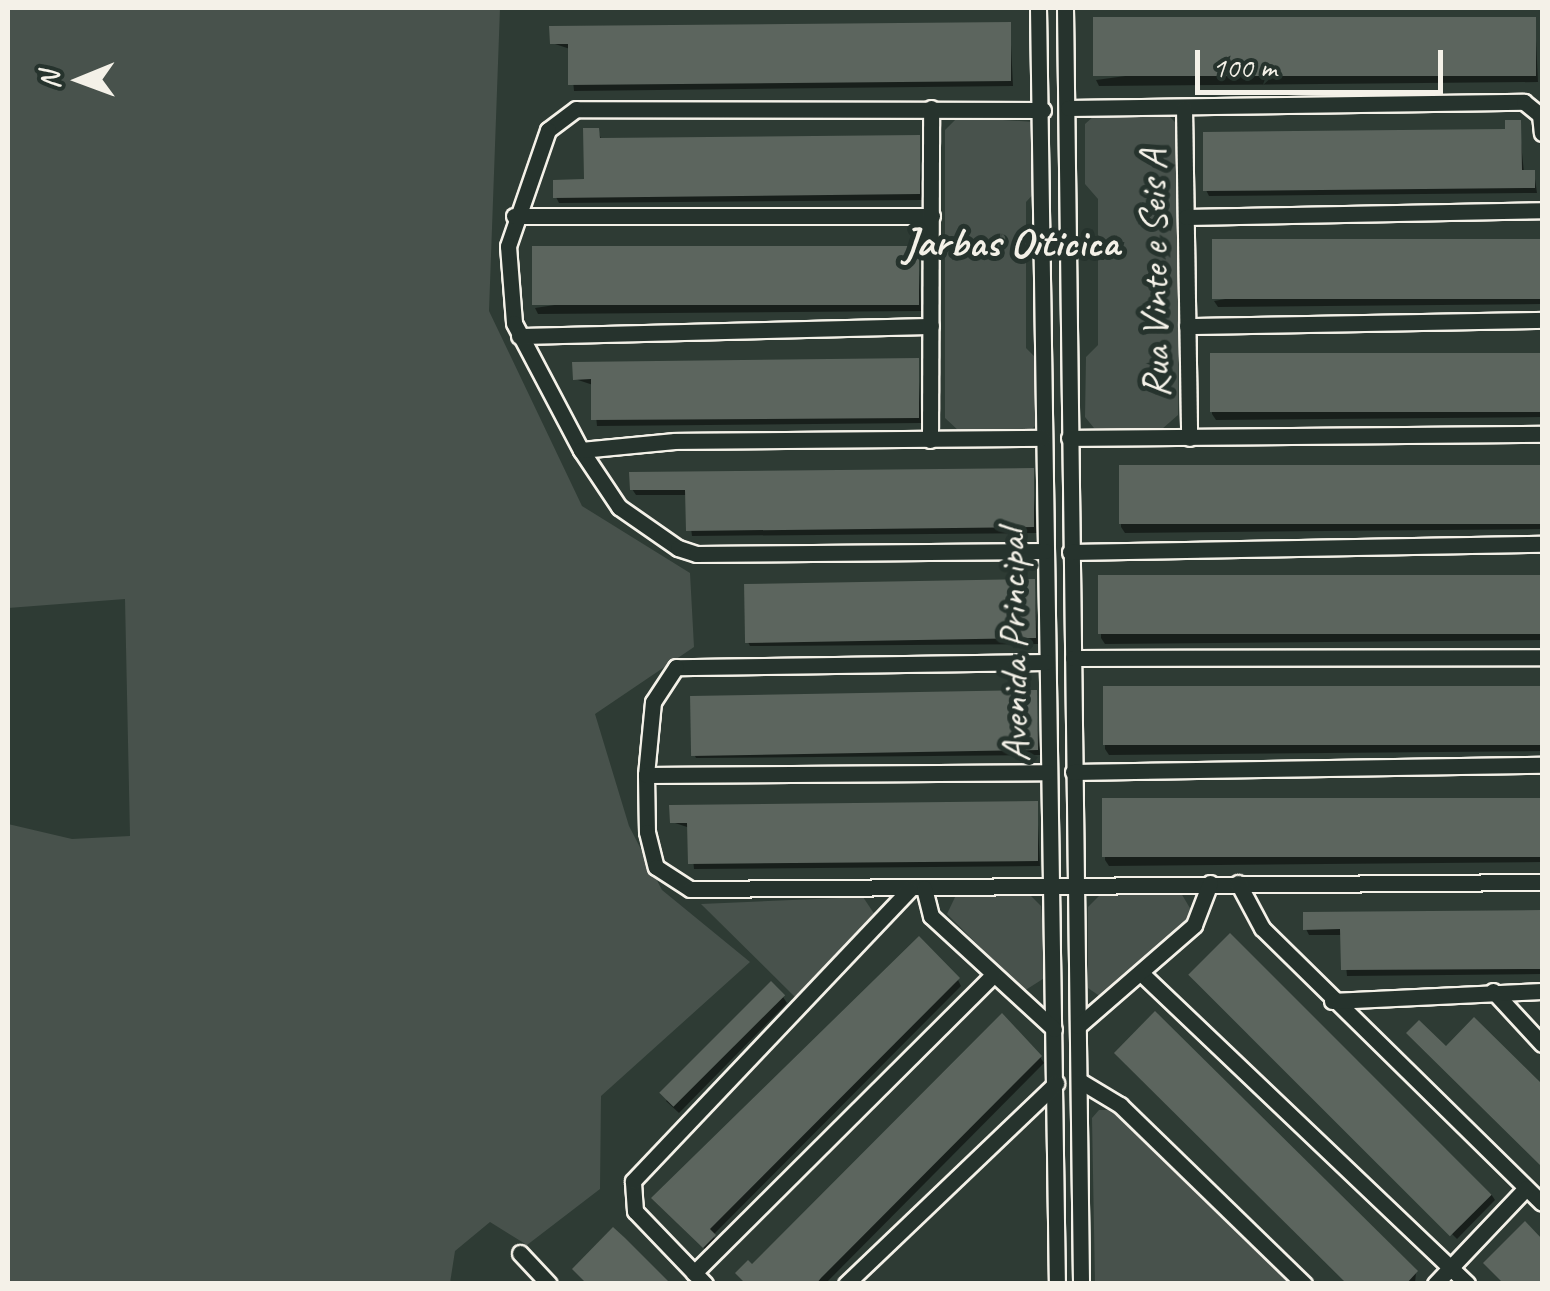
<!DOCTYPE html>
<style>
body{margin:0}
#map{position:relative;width:1550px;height:1291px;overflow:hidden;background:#2e3b34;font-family:Caveat,sans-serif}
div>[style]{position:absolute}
.green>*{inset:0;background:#48524c}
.shadow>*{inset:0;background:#0007}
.building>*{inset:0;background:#5c655e;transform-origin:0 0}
.roads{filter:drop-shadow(2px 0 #f4f1e8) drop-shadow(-2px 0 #f4f1e8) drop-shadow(0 2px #f4f1e8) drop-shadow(0 -2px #f4f1e8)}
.minor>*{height:15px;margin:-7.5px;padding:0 7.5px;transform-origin:7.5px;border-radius:7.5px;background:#26332d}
span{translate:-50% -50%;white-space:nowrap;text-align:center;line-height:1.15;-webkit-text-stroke:10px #26332d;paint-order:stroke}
.street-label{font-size:40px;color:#f4f1e8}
.neighbourhood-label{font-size:42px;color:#f4f1e8;font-weight:700}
.frame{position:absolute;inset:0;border:10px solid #f4f1e8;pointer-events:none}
.north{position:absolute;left:30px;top:30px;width:100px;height:100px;-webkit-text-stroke:8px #26332d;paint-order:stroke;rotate:269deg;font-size:28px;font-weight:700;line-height:40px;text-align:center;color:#f4f1e8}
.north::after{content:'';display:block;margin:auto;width:35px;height:45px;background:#f4f1e8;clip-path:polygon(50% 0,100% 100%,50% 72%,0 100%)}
.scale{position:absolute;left:1195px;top:50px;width:248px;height:45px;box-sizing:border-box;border:5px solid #f4f1e8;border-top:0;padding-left:12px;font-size:30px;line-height:35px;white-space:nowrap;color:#f4f1e8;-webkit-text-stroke:8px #26332d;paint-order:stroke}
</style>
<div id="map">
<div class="green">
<div style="clip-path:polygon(8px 8px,500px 8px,489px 311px,582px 506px,690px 573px,694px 647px,595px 714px,629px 826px,662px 890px,750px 962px,601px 1096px,600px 1189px,527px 1245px,490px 1222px,455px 1251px,450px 1283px,8px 1283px,8px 824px,72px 839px,130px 836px,125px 599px,8px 608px)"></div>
<div style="clip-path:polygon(1168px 115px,1181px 128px,1178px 415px,1162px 429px,1094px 428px,1085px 417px,1086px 357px,1098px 345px,1098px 199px,1085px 184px,1085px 124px,1095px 115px)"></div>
<div style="clip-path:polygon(958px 117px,1035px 122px,1040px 187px,1026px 202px,1026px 348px,1038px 360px,1037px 424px,1029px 432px,960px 432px,945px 418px,945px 130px)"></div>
<div style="clip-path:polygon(1027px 892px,1041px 906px,1046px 977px,1024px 991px,947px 914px,957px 893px)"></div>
<div style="clip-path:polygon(1102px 893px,1181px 893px,1194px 915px,1101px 997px,1088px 988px,1088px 907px)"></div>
<div style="clip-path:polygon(863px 897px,875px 915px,796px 998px,701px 904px)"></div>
<div style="clip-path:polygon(1099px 1110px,1115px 1110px,1293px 1283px,1095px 1283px,1092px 1118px)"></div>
</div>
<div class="shadow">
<div style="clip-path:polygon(1535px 20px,1538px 82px,1099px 86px,1096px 80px)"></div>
<div style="clip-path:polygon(1010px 24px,1013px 86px,574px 91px,570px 49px,552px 43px)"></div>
<div style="clip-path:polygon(1519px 122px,1524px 173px,1534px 172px,1537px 193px,1209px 196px,1206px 190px,1507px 132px)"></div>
<div style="clip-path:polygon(598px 131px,602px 141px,918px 138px,922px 200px,559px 203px,556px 197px,586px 182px)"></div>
<div style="clip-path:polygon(1542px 243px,1542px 304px,1218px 307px,1214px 301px)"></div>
<div style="clip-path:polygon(918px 249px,921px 311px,538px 314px,535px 308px)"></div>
<div style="clip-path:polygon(1542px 355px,1542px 417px,1216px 420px,1212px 414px,1212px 358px)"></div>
<div style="clip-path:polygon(918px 361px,921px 423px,597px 426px,593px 385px,575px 379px)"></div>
<div style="clip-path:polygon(1542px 467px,1542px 529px,1125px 533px,1121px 527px,1121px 471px)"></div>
<div style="clip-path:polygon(1032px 471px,1037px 533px,692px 536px,687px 495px,636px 495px,632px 489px)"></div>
<div style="clip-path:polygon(1542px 578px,1542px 640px,1105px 644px,1101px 638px,1101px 582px)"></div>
<div style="clip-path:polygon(1034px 582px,1038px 644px,750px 646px,747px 640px)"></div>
<div style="clip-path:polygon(1542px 689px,1542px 751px,1109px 755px,1105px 749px,1105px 693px)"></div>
<div style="clip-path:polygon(1035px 693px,1040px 755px,696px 758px,693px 752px)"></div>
<div style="clip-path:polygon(1542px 800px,1542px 862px,1109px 866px,1105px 860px,1105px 804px)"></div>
<div style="clip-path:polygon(1037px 804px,1040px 866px,694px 869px,690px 828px,672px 822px)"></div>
<div style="clip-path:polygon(1542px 912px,1542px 974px,1347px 976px,1343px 935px,1309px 935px,1306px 929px,1306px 914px)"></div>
<div style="clip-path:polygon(1192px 975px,1491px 1194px,1495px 1200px,1457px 1239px)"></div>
<div style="clip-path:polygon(958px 980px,961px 986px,713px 1235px,717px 1243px,708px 1252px,658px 1204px)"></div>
<div style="clip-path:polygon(783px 997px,787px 1003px,679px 1113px,666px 1101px)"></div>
<div style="clip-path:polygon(1040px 1057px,1044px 1063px,825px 1284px,746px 1284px,752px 1268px)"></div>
<div style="clip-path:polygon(1416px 1272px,1415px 1284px,1347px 1284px)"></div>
</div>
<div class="building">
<div style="left:1536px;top:17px;width:59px;height:443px;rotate:90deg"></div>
<div style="clip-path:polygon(1011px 22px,1011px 81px,568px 85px,568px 44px,550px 44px,549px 26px)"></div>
<div style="clip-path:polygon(1505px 120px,1521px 120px,1522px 170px,1535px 170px,1535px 188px,1203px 191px,1203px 132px,1505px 129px)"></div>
<div style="clip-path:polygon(583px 128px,599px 128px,600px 138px,920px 135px,920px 194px,553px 198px,553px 180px,584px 179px)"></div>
<div style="left:1542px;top:239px;width:60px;height:330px;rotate:90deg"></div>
<div style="left:919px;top:246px;width:59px;height:387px;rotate:90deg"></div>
<div style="left:1541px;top:353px;width:59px;height:331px;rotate:90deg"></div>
<div style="clip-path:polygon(919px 358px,919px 418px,591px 420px,591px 379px,573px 380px,572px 362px)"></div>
<div style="left:1542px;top:465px;width:59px;height:423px;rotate:90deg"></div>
<div style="clip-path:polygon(1034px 468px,1034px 527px,686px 531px,685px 490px,630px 490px,629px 472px)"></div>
<div style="left:1542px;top:575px;width:59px;height:444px;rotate:90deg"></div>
<div style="left:1035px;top:579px;width:59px;height:291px;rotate:89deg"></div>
<div style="left:1542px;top:686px;width:59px;height:439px;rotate:90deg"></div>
<div style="left:1037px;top:690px;width:60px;height:347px;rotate:89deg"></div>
<div style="left:1542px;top:798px;width:59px;height:440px;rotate:90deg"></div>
<div style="clip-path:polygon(1038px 801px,1038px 861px,688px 864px,687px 823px,670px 823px,669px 805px)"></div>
<div style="clip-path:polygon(1542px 910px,1542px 969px,1341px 970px,1340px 929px,1303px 930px,1303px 912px)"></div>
<div style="left:1230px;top:933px;width:370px;height:59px;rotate:45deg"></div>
<div style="clip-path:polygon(919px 936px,960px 978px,710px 1229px,716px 1235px,703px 1248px,651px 1198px)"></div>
<div style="left:771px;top:981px;width:20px;height:158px;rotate:45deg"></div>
<div style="clip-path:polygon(1155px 1011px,1418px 1271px,1406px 1284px,1347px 1284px,1114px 1053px)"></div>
<div style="clip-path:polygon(1002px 1013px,1042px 1056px,821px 1278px,816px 1284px,746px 1284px,735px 1273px,748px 1260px,752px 1264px)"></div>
<div style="clip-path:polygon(1474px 1017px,1542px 1084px,1542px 1167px,1406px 1033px,1419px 1020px,1446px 1046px)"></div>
<div style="clip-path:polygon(1525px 1221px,1542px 1239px,1542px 1284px,1504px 1284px,1483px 1263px)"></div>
<div style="clip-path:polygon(613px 1227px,625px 1238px,671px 1284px,587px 1284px,572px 1269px)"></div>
</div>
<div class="roads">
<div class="minor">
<div style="left:1038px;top:8px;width:1276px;rotate:89.15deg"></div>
<div style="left:1065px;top:8px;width:1276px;rotate:89.28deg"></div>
<div style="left:1068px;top:108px;width:456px;rotate:-0.8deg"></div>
<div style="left:1524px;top:102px;width:21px;rotate:39deg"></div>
<div style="left:1540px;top:115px;width:18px;rotate:84deg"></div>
<div style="left:1184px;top:108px;width:330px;rotate:89.1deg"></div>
<div style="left:1043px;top:110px;width:467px;rotate:-179.9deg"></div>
<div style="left:576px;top:109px;width:35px;rotate:143deg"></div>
<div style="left:548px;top:130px;width:123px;rotate:109deg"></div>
<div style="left:508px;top:246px;width:77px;rotate:85.5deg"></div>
<div style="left:514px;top:323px;width:144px;rotate:62.2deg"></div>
<div style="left:581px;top:450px;width:69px;rotate:56.3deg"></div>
<div style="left:619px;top:507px;width:72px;rotate:34.8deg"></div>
<div style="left:678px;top:548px;width:19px;rotate:18deg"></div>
<div style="left:696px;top:554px;width:349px;rotate:-0.5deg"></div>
<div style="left:514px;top:216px;width:418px"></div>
<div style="left:1186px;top:217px;width:356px;rotate:-1.1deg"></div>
<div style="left:1187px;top:326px;width:355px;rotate:-1deg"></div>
<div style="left:519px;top:336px;width:412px;rotate:-1.4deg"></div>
<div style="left:1069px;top:438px;width:473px;rotate:-0.5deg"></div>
<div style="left:930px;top:440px;width:332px;rotate:-89.8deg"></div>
<div style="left:581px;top:450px;width:94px;rotate:-5.5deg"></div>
<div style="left:675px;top:441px;width:368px;rotate:-0.5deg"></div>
<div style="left:1070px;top:552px;width:472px;rotate:-1deg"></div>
<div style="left:1073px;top:658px;width:469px;rotate:-0.1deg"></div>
<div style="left:1046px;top:662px;width:370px;rotate:179.2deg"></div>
<div style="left:676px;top:667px;width:42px;rotate:123.3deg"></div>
<div style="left:653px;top:702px;width:73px;rotate:95.5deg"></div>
<div style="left:646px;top:775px;width:57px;rotate:89deg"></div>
<div style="left:647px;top:832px;width:36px;rotate:76deg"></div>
<div style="left:656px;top:867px;width:40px;rotate:32.9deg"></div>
<div style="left:690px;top:889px;width:852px;rotate:-0.47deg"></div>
<div style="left:1073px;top:772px;width:469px;rotate:-0.9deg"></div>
<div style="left:646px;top:775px;width:401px;rotate:-0.4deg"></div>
<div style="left:1238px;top:883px;width:51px;rotate:61.9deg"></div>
<div style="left:1262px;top:928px;width:392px;rotate:44.5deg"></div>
<div style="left:924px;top:888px;width:29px;rotate:76deg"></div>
<div style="left:931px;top:916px;width:167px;rotate:42.6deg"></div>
<div style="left:1142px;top:974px;width:449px;rotate:43.6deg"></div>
<div style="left:1493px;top:991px;width:72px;rotate:47.2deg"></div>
<div style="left:1332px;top:1001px;width:210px;rotate:-2.7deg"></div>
<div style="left:1078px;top:1026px;width:154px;rotate:-41deg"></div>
<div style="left:1194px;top:925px;width:45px;rotate:-69.1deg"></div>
<div style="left:1080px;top:1081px;width:47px;rotate:31deg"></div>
<div style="left:1120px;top:1105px;width:257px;rotate:44.2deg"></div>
<div style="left:520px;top:1253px;width:42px;rotate:46.9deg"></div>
<div style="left:694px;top:1273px;width:422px;rotate:-44.9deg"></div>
<div style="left:705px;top:1284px;width:101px;rotate:-133.8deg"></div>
<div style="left:635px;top:1211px;width:30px;rotate:-94deg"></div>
<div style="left:633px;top:1181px;width:402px;rotate:-46.5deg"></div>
<div style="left:846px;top:1284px;width:291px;rotate:-43.7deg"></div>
<div style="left:1435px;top:1284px;width:132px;rotate:-46.5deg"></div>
</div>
</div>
<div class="street-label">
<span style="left:1154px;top:274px;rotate:-91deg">Rua Vinte e Seis A</span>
<span style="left:1013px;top:646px;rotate:-91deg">Avenida Principal</span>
</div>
<div class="neighbourhood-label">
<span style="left:1011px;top:243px">Jarbas Oiticica</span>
</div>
<div class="frame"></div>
<div class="north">N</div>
<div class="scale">100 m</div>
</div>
